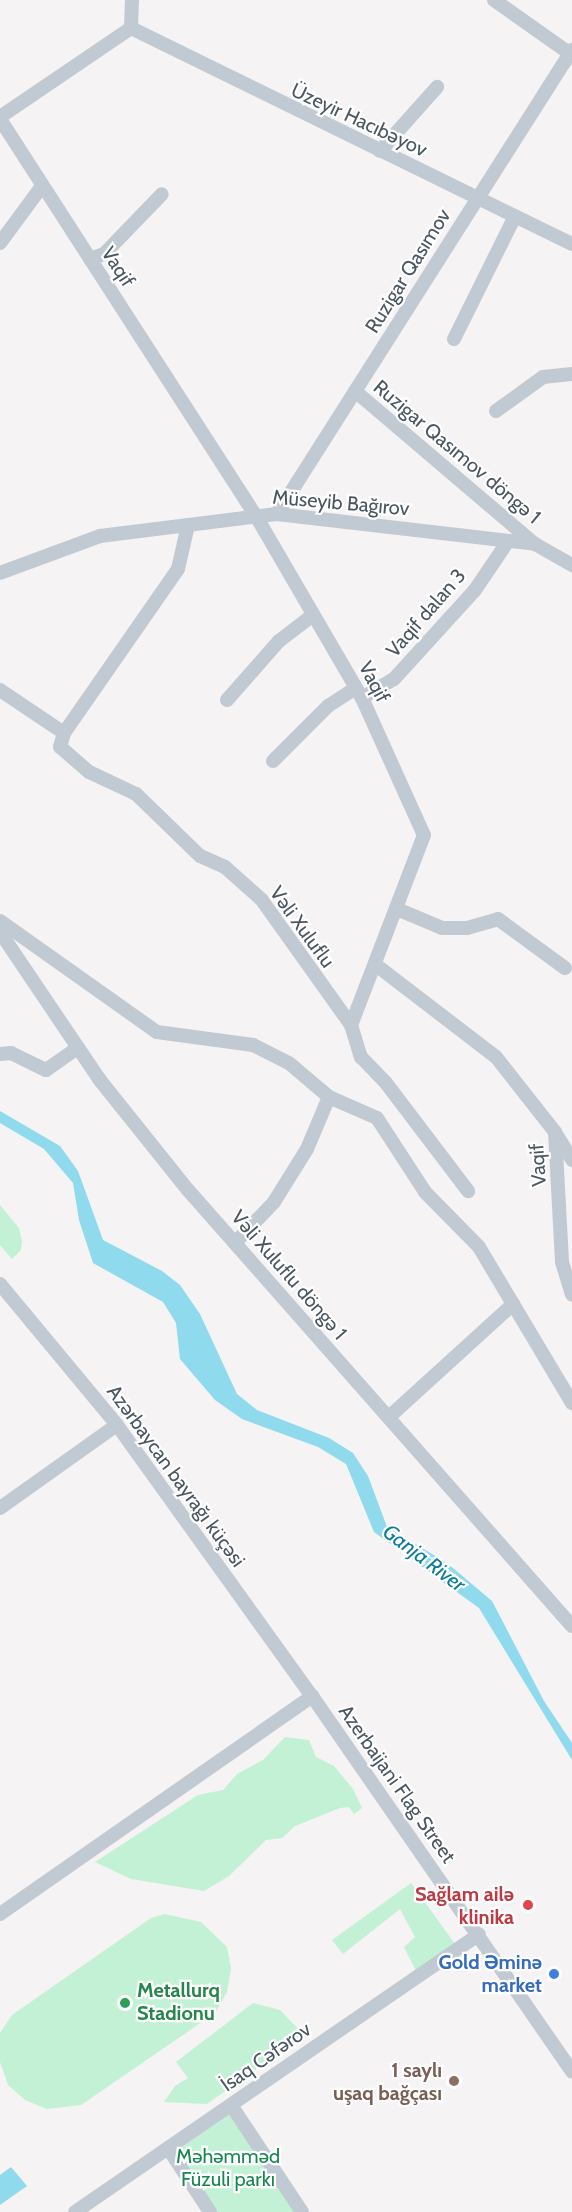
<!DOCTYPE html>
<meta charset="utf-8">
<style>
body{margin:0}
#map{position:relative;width:572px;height:2212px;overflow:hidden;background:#f5f3f3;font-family:Cabin,sans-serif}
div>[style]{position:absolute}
.green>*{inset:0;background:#c3f1d5}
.water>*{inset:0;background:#90daee}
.minor>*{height:14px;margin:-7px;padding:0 7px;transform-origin:7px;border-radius:7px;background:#c1cad2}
.dots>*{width:16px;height:16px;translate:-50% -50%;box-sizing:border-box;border:3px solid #fff;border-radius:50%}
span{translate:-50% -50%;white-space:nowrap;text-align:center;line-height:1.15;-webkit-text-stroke:4.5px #fff;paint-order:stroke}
.street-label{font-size:20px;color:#4a5661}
.health-label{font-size:20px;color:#be3a42;font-weight:700}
.right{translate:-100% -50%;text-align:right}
.shop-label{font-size:20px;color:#366cbe;font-weight:700}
.leisure-label{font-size:20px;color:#27864d;font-weight:700}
.left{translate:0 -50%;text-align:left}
.education-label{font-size:20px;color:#785e54;font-weight:700}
.park-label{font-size:20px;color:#17864f}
.water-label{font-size:21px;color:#0c7c9b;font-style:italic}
</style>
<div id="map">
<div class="green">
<div style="clip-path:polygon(0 1205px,19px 1228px,22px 1242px,21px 1250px,12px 1259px,0 1245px)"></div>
<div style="clip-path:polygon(285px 1737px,309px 1740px,316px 1757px,334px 1766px,353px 1789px,362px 1808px,354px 1814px,349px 1807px,340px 1808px,295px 1826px,282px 1838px,266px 1840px,229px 1876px,204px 1891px,131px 1879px,95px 1862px,198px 1795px,223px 1790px,237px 1774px,263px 1760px)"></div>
<div style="clip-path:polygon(411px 1883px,455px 1944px,416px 1971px,404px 1947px,415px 1937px,400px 1909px,343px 1954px,332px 1940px)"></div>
<div style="clip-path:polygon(165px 1914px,201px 1922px,227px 1947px,231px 1968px,227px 1992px,215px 2013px,81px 2105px,47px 2109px,25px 2100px,8px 2085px,0 2062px,0 2033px,12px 2015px,151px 1918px)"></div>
<div style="clip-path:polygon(253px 2003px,280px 2010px,304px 2035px,207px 2104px,164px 2102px,175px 2086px,188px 2078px,176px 2062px)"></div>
<div style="clip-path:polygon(230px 2112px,297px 2212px,218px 2212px,177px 2151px)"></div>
</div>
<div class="water">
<div style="clip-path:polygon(0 1111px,60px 1146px,78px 1171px,103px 1240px,162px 1271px,180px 1285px,200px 1314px,237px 1394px,257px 1410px,329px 1438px,353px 1453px,368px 1476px,387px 1527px,447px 1563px,492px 1601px,544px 1701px,572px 1743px,572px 1760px,479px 1608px,374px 1532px,346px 1464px,318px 1447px,242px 1419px,215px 1400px,180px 1359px,176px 1323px,163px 1302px,93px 1263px,79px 1220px,73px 1183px,44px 1149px,0 1123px)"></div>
<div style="clip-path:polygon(11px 2167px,27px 2186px,0 2205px,0 2175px)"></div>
</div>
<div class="minor">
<div style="left:494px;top:0;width:95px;rotate:35.2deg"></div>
<div style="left:131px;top:28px;width:491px;rotate:26.1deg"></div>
<div style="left:131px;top:28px;width:28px;rotate:-88deg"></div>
<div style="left:0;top:117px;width:158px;rotate:-34.2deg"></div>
<div style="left:0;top:119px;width:472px;rotate:57.2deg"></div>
<div style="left:256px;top:516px;width:211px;rotate:59.8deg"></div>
<div style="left:362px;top:698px;width:150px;rotate:65.7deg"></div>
<div style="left:424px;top:835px;width:204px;rotate:111deg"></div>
<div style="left:351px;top:1025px;width:153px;rotate:-125.5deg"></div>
<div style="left:262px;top:900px;width:50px;rotate:-138.3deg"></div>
<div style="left:225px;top:867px;width:27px;rotate:-156deg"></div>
<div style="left:200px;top:856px;width:89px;rotate:-135.9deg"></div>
<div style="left:136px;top:794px;width:52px;rotate:-154.9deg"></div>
<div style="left:89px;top:772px;width:38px;rotate:-139deg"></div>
<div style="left:60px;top:747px;width:15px;rotate:-74deg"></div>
<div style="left:64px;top:733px;width:77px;rotate:-146.1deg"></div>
<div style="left:380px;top:151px;width:86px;rotate:-48.3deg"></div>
<div style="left:0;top:243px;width:71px;rotate:-53.6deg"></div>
<div style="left:90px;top:259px;width:15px;rotate:-20deg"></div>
<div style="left:104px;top:254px;width:83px;rotate:-46deg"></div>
<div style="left:454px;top:339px;width:137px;rotate:-63.6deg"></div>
<div style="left:355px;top:391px;width:236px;rotate:40.4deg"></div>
<div style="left:496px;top:411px;width:58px;rotate:-35.9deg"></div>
<div style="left:543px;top:377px;width:29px;rotate:-6deg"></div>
<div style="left:277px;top:514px;width:550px;rotate:-57.55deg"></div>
<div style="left:0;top:573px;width:107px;rotate:-20.3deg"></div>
<div style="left:100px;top:536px;width:178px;rotate:-7.1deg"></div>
<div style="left:277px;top:514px;width:260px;rotate:6.6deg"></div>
<div style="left:535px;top:544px;width:43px;rotate:29.6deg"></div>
<div style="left:362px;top:698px;width:37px;rotate:-31deg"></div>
<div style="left:394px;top:679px;width:120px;rotate:-47.7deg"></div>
<div style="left:475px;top:590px;width:59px;rotate:-56deg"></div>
<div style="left:227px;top:700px;width:79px;rotate:-48.6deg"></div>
<div style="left:279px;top:641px;width:43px;rotate:-37.4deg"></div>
<div style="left:64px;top:733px;width:200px;rotate:-55.2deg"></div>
<div style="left:178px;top:569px;width:45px;rotate:-77.2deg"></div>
<div style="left:273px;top:761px;width:78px;rotate:-45deg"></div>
<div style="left:328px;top:706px;width:33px;rotate:-33deg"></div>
<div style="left:397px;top:909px;width:49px;rotate:22.9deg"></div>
<div style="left:442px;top:928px;width:25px"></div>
<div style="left:467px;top:928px;width:32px;rotate:-16deg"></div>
<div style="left:498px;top:919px;width:83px;rotate:36.2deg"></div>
<div style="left:0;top:921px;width:192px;rotate:35.3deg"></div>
<div style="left:157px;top:1032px;width:97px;rotate:7.7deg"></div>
<div style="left:253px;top:1045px;width:40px;rotate:26.6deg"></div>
<div style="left:289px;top:1063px;width:52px;rotate:40.4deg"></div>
<div style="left:329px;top:1097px;width:52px;rotate:23.6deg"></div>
<div style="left:377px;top:1118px;width:88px;rotate:57deg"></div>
<div style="left:425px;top:1192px;width:77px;rotate:45.5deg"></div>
<div style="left:479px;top:1247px;width:182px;rotate:59.2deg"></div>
<div style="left:0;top:932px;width:177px;rotate:56deg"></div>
<div style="left:99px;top:1079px;width:142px;rotate:51.3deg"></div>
<div style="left:188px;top:1190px;width:581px;rotate:48.63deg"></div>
<div style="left:376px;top:965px;width:151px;rotate:37.5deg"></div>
<div style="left:496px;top:1057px;width:95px;rotate:51.8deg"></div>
<div style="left:555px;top:1132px;width:130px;rotate:86.9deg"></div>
<div style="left:562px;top:1262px;width:34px;rotate:73deg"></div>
<div style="left:351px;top:1025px;width:34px;rotate:73deg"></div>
<div style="left:361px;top:1057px;width:36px;rotate:46deg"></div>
<div style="left:386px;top:1083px;width:136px;rotate:52.8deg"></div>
<div style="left:0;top:1054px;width:11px;rotate:-5deg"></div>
<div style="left:11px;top:1053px;width:39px;rotate:26deg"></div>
<div style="left:46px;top:1070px;width:39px;rotate:-35deg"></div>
<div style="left:556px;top:1134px;width:31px;rotate:58deg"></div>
<div style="left:235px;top:1243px;width:57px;rotate:-46.4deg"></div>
<div style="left:274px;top:1202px;width:62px;rotate:-58.1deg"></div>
<div style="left:307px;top:1149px;width:56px;rotate:-67.1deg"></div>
<div style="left:0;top:1284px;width:183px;rotate:50.3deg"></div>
<div style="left:117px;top:1425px;width:334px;rotate:54.3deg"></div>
<div style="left:312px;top:1696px;width:457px;rotate:55.3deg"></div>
<div style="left:389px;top:1417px;width:168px;rotate:-42.3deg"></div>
<div style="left:0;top:1508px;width:143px;rotate:-35.4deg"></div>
<div style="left:0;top:1914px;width:381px;rotate:-34.9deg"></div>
<div style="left:231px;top:2105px;width:128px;rotate:56.4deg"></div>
<div style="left:168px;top:2148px;width:77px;rotate:56.7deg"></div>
<div style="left:75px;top:2212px;width:490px;rotate:-34.5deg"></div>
</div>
<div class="dots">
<div style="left:528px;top:1905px;background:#e0444e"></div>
<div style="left:554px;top:1974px;background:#3f7fe0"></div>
<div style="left:125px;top:2003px;background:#2e9e5b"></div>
<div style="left:454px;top:2081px;background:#8d6e63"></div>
</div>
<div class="street-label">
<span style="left:359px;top:120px;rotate:25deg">Üzeyir Hacıbəyov</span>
<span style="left:118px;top:267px;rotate:57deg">Vaqif</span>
<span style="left:408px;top:271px;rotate:-58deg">Ruzigar Qasımov</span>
<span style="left:457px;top:452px;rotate:40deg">Ruzigar Qasımov döngə 1</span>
<span style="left:341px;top:503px;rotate:5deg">Müseyib Bağırov</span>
<span style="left:426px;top:613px;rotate:-49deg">Vaqif dalan 3</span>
<span style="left:374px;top:682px;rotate:62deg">Vaqif</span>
<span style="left:302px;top:927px;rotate:54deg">Vəli Xuluflu</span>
<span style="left:538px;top:1165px;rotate:-94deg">Vaqif</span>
<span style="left:289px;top:1275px;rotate:49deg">Vəli Xuluflu döngə 1</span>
<span style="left:176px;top:1476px;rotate:54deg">Azərbaycan bayrağı küçəsi</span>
<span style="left:397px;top:1784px;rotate:55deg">Azerbaijani Flag Street</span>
<span style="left:266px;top:2057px;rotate:-35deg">İsaq Cəfərov</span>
</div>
<div class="health-label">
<span class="right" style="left:514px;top:1906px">Sağlam ailə<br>klinika</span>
</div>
<div class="shop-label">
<span class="right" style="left:542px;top:1974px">Gold Əminə<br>market</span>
</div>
<div class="leisure-label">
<span class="left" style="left:137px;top:2002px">Metallurq<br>Stadionu</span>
</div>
<div class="education-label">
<span class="right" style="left:442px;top:2082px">1 saylı<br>uşaq bağçası</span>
</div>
<div class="park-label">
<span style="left:228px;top:2168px">Məhəmməd<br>Füzuli parkı</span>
</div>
<div class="water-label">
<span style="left:424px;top:1558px;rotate:37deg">Ganja River</span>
</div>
</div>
